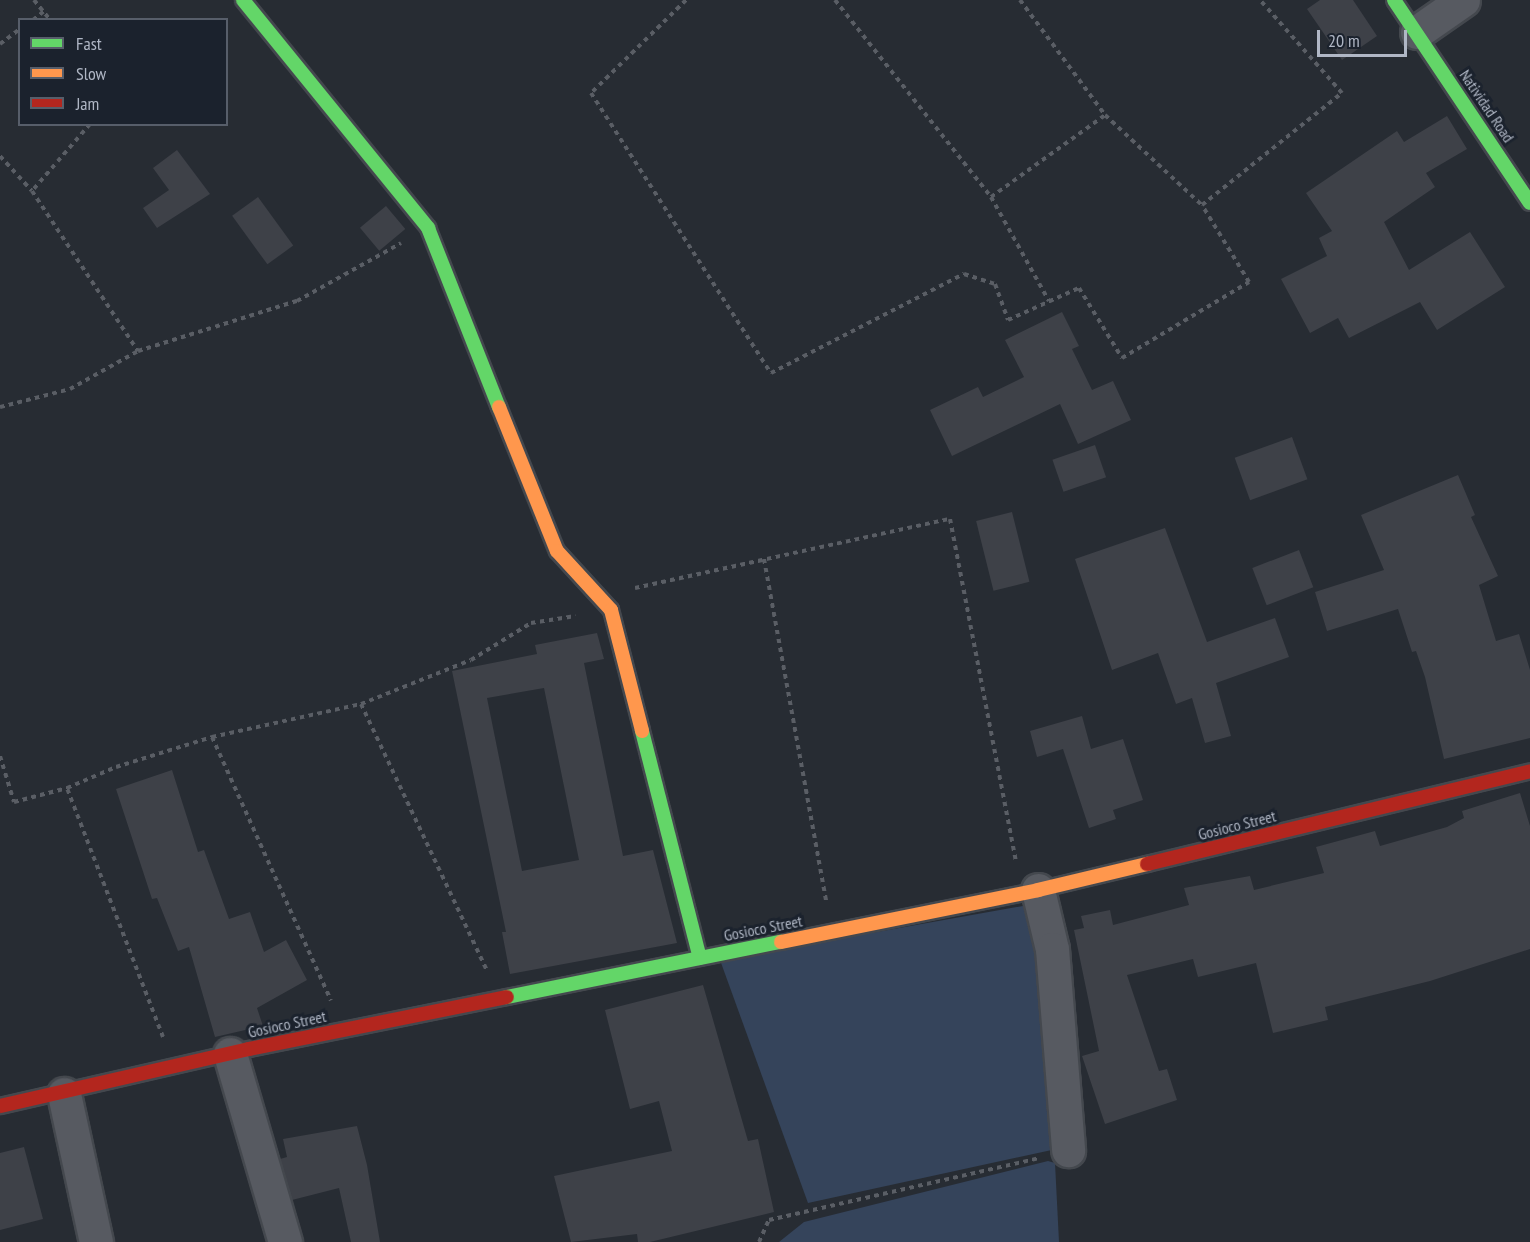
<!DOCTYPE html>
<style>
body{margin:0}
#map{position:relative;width:1530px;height:1242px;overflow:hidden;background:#272c33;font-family:"PT Sans Narrow",sans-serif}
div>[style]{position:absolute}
.water>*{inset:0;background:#35445b}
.building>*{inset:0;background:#3e4148;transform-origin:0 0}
.path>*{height:4px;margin-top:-2px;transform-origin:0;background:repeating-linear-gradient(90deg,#5a5e65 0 4.5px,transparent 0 9px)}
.roads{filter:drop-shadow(2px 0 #44484e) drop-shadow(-2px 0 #44484e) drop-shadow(0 2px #44484e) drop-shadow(0 -2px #44484e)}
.street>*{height:33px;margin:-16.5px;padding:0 16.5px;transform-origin:16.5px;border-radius:16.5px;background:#575a61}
.fast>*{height:14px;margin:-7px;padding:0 7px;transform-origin:7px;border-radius:7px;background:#63d668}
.slow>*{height:14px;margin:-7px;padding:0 7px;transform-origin:7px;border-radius:7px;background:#ff974d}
.jam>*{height:14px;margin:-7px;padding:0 7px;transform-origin:7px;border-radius:7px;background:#b3261e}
span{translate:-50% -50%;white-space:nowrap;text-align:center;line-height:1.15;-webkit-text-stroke:6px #1b222d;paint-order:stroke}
.street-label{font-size:16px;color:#b0b7c5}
.legend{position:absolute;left:18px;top:18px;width:210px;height:108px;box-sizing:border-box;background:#1b222d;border:2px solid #575e6a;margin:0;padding:8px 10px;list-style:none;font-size:18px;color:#b0b7c5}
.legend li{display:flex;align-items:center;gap:12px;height:30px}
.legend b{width:30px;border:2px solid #575e6a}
.scale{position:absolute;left:1317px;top:30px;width:90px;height:27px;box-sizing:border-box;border:3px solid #b0b7c5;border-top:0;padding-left:8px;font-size:18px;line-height:21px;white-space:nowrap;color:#b0b7c5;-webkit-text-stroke:4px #1b222d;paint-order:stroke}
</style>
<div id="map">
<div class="water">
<div style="clip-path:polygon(1034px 904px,1061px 1148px,808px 1203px,720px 960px)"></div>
<div style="clip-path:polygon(1048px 1161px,1055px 1163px,1059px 1242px,779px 1242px,804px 1222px)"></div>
</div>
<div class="building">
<div style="clip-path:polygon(1320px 0,1353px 0,1377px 36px,1342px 60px,1307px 9px)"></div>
<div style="clip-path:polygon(1447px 116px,1467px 149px,1426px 173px,1435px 187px,1384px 222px,1409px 270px,1470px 232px,1505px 287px,1437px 330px,1420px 302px,1349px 338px,1338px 318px,1310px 333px,1281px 279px,1327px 256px,1319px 238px,1332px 231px,1306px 193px,1397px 131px,1404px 142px)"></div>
<div style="clip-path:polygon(177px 150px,210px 194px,157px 228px,143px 208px,169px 190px,153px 168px)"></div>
<div style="left:258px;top:197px;width:60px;height:32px;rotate:54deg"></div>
<div style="left:386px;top:206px;width:30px;height:34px;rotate:50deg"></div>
<div style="clip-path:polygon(1062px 312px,1079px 346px,1072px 349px,1092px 390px,1113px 381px,1131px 420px,1078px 444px,1060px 404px,952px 456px,930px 410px,978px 387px,983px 397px,1024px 377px,1005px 340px)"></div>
<div style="left:1292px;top:437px;width:45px;height:61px;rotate:70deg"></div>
<div style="left:1095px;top:445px;width:34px;height:45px;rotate:71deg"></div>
<div style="clip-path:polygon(1458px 475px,1475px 515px,1471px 517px,1498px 576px,1479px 585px,1496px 641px,1519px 634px,1530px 670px,1530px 738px,1444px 759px,1425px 677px,1416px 651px,1412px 652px,1398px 609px,1327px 631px,1315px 592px,1384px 570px,1361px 515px)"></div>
<div style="left:1012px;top:512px;width:72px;height:37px;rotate:76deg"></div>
<div style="clip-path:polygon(1165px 528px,1207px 642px,1275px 618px,1289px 657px,1216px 683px,1231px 736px,1205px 743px,1192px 698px,1176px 704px,1158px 653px,1112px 670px,1075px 559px)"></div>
<div style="left:1299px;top:550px;width:40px;height:50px;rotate:69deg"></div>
<div style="clip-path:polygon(evenodd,597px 633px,604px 659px,584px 663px,623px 856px,653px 850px,677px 943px,510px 974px,502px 932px,506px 932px,452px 671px,537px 654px,535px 645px,597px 633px,544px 688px,579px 860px,522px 871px,487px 698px,544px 688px)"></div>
<div style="clip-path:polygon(1082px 716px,1091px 749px,1123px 739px,1143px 800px,1113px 810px,1116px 819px,1089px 828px,1063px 749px,1037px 757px,1030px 731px)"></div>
<div style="clip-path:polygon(172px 770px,198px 852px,204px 850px,229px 919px,250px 912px,264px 952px,286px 940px,307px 980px,257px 1008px,263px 1026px,215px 1037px,189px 947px,178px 951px,157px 898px,152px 899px,116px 789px)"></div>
<div style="clip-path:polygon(1520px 793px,1530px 826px,1530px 949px,1430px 981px,1325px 1007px,1328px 1020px,1273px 1033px,1256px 963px,1198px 977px,1193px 959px,1127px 975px,1159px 1071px,1167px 1069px,1177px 1100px,1105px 1124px,1082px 1056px,1099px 1051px,1074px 930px,1084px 928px,1081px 916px,1110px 910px,1113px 925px,1189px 905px,1184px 888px,1250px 876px,1254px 890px,1324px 873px,1316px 847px,1375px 831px,1380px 846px,1447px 827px,1464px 818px,1462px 811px)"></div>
<div style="clip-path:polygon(703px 985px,748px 1141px,758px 1139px,774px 1212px,650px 1242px,638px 1242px,637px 1234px,571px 1242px,554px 1176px,672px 1151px,659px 1101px,630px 1109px,605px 1010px)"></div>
<div style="clip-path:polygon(357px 1126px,367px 1165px,380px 1242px,351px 1242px,339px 1188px,292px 1200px,280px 1159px,287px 1157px,283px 1139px)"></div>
<div style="clip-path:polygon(24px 1147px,43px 1219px,0 1230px,0 1153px)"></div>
</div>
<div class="path">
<div style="left:34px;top:0;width:26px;rotate:51deg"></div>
<div style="left:686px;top:0;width:133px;rotate:135.6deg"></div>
<div style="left:591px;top:93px;width:333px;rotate:57.3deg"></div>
<div style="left:771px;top:373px;width:217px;rotate:-27.2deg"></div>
<div style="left:964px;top:274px;width:33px;rotate:18deg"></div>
<div style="left:995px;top:284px;width:38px;rotate:70deg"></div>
<div style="left:1008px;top:320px;width:78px;rotate:-24.3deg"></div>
<div style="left:1079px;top:288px;width:82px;rotate:58.4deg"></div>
<div style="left:1122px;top:358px;width:148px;rotate:-30.9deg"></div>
<div style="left:1249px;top:282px;width:90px;rotate:-121.4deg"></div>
<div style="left:1202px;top:205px;width:179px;rotate:-38.7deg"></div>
<div style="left:1342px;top:93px;width:124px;rotate:-131.4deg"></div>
<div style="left:835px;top:0;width:251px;rotate:51.6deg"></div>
<div style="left:991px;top:197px;width:119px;rotate:60.9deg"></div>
<div style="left:1020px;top:0;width:143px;rotate:53.5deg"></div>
<div style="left:33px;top:20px;width:14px;rotate:-39deg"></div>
<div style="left:0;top:44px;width:25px;rotate:-37deg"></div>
<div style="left:90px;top:124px;width:89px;rotate:130.9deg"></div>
<div style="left:32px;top:191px;width:192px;rotate:56.5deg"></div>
<div style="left:138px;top:351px;width:167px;rotate:-17.5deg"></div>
<div style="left:297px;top:301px;width:119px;rotate:-29.1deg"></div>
<div style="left:0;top:156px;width:47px;rotate:47.6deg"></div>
<div style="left:991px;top:197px;width:140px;rotate:-35.7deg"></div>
<div style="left:1105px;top:115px;width:132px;rotate:42.9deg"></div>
<div style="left:0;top:407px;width:72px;rotate:-14.4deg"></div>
<div style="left:70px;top:389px;width:78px;rotate:-29.2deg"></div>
<div style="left:764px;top:559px;width:348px;rotate:79.7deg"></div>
<div style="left:635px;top:588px;width:322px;rotate:-12.4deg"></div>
<div style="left:950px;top:519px;width:350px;rotate:79.1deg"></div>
<div style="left:361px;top:704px;width:294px;rotate:64.7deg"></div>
<div style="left:212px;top:737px;width:153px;rotate:-12.5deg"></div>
<div style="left:361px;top:704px;width:118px;rotate:-21.8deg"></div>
<div style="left:471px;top:660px;width:70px;rotate:-31.7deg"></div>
<div style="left:531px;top:623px;width:45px;rotate:-9deg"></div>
<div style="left:0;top:756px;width:48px;rotate:73.1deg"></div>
<div style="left:14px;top:802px;width:55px;rotate:-14.8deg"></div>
<div style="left:163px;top:1037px;width:267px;rotate:-111.1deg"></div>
<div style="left:67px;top:788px;width:53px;rotate:-23.2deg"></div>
<div style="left:116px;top:767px;width:101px;rotate:-17.4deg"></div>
<div style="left:212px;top:737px;width:289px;rotate:65.7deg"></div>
<div style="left:759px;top:1242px;width:24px;rotate:-66deg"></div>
<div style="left:769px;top:1220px;width:277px;rotate:-12.9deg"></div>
</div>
<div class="roads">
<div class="street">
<div style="left:1417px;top:32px;width:56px;rotate:-34.8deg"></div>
<div style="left:1038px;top:890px;width:61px;rotate:76.7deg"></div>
<div style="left:1052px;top:949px;width:202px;rotate:85.4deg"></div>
<div style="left:230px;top:1054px;width:196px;rotate:73.7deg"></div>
<div style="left:64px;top:1094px;width:151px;rotate:77.8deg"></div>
</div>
<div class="fast">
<div style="left:243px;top:0;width:294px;rotate:50.9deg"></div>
<div style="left:428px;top:228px;width:193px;rotate:68.4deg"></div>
<div style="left:1394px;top:0;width:244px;rotate:56.2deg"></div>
<div style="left:642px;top:731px;width:234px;rotate:75.7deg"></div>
<div style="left:507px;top:997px;width:279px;rotate:-11.4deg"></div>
</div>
<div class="slow">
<div style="left:499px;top:407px;width:155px;rotate:68.1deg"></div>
<div style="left:557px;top:551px;width:80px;rotate:47.5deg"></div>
<div style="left:611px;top:610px;width:125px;rotate:75.6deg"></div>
<div style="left:781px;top:942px;width:262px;rotate:-11.4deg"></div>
<div style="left:1038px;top:890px;width:112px;rotate:-13.4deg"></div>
</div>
<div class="jam">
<div style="left:1147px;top:864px;width:394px;rotate:-13.6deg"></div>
<div style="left:0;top:1106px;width:255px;rotate:-12.9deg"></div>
<div style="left:249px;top:1049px;width:263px;rotate:-11.4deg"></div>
</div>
</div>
<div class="street-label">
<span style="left:1487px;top:106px;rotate:56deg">Natividad Road</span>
<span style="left:1237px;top:825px;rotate:-14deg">Gosioco Street</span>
<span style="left:763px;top:928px;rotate:-11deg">Gosioco Street</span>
<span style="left:287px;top:1024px;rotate:-12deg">Gosioco Street</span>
</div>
<ul class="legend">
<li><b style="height:8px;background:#63d668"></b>Fast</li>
<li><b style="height:8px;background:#ff974d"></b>Slow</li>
<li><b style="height:8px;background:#b3261e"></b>Jam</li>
</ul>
<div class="scale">20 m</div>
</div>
